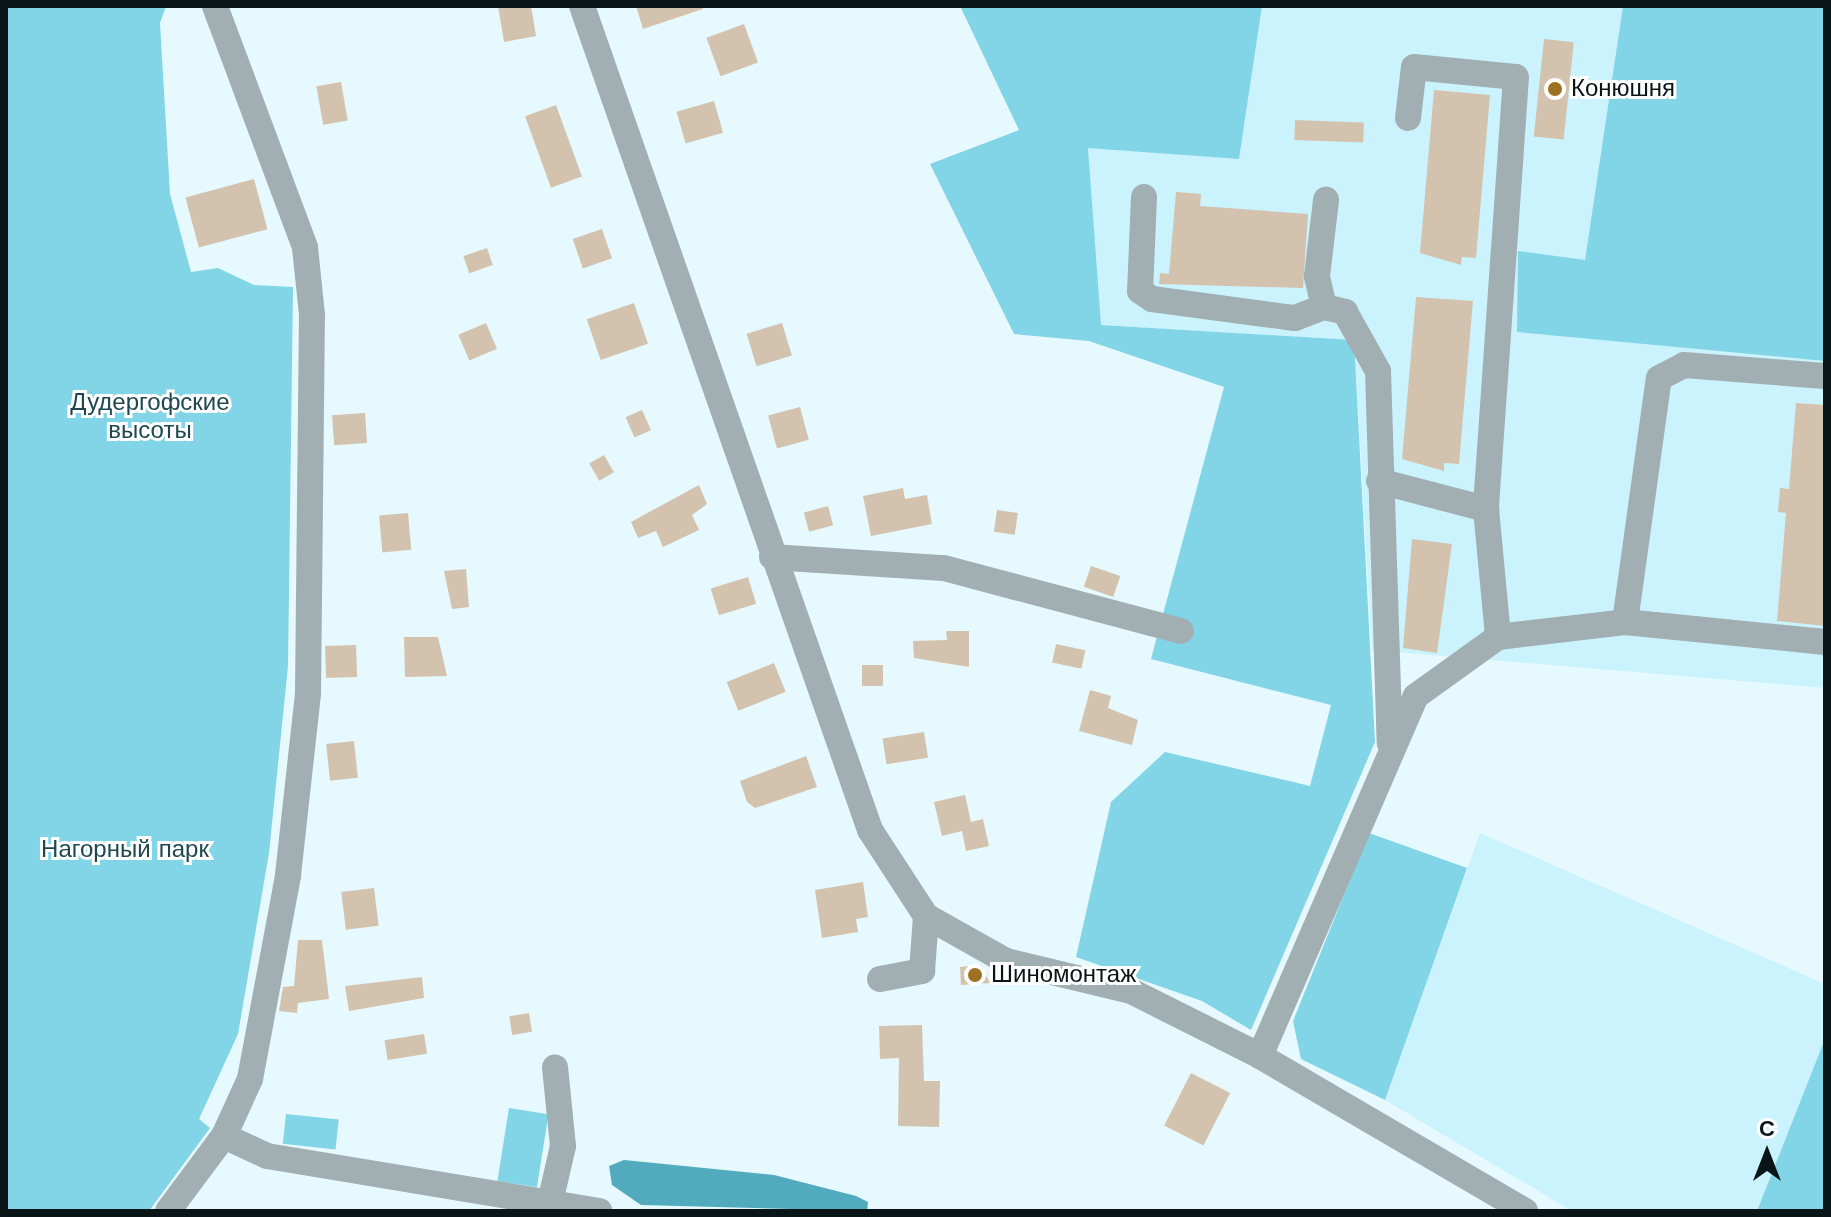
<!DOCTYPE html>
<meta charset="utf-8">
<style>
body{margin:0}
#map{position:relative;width:1831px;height:1217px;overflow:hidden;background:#e6f9fe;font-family:"Work Sans",sans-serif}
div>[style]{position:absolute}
.built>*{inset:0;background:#cbf3fe}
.green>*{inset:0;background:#82d4e7;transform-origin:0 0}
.water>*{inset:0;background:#51aabe}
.building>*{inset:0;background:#d3c3ae;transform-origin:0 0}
.minor>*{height:26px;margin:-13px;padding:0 13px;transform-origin:13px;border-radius:13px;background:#a2afb2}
.dots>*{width:22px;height:22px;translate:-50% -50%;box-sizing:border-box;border:4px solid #fff;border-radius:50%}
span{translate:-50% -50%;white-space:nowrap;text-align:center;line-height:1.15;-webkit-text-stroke:6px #fff;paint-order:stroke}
.poi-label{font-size:24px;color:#0a1518}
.left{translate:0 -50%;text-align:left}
.park-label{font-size:24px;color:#1e4750}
.frame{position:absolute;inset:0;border:8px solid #0a1518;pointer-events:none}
.north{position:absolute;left:1727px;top:1113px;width:80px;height:80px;-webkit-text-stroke:6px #fff;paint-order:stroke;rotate:0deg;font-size:22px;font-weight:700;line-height:32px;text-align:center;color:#0a1518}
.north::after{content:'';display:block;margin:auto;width:28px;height:36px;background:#0a1518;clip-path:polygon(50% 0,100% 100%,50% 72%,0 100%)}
</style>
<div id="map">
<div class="built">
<div style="clip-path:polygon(1262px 6px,1623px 6px,1585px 260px,1517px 332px,1825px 361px,1825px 688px,1372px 650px,1354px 340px,1100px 325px,1088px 147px,1239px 159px)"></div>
<div style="clip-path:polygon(1480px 833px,1825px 984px,1825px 1040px,1759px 1211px,1572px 1211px,1385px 1100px)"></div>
</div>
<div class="green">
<div style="clip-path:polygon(6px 6px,166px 6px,160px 23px,170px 194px,191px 272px,218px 268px,254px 285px,293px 287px,288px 666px,269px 853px,238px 1034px,199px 1119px,210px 1128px,149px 1211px,6px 1211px)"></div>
<div style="clip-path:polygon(960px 6px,1262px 6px,1239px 159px,1088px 148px,1101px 325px,1354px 340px,1375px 742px,1251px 1030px,1202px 1001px,1076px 957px,1111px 802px,1165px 752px,1310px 786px,1331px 705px,1151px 659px,1224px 387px,1089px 341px,1014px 334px,930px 164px,1019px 130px)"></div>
<div style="clip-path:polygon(1623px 6px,1825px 6px,1825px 361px,1517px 332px,1518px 251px,1585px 260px)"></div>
<div style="clip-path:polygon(1369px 833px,1467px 868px,1385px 1100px,1301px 1059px,1293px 1021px)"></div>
<div style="clip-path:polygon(1825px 1039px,1825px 1211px,1757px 1211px)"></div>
<div style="left:509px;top:1108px;width:40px;height:74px;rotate:9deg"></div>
<div style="left:286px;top:1114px;width:53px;height:30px;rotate:6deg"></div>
</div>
<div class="water">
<div style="clip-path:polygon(624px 1160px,774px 1175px,856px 1196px,868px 1202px,867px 1211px,641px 1205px,612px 1185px,609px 1166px)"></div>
</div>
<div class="building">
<div style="clip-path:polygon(498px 6px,531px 6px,536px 36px,504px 42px)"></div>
<div style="clip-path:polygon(636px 6px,702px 6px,703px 9px,643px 29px)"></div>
<div style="left:744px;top:24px;width:41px;height:40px;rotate:70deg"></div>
<div style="left:1544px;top:39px;width:30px;height:98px;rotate:6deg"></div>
<div style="left:341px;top:82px;width:39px;height:25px;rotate:80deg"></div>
<div style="clip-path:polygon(1434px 90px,1490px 95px,1476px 258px,1462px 257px,1461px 265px,1420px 253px)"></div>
<div style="left:714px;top:101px;width:33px;height:39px;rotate:74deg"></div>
<div style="left:556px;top:105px;width:76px;height:33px;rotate:70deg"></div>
<div style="left:1295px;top:120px;width:69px;height:20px;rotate:2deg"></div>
<div style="left:254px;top:179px;width:52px;height:71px;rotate:75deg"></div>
<div style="clip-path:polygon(1176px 192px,1201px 194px,1200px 206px,1308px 214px,1303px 288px,1159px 284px,1160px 273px,1169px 274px)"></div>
<div style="left:602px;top:229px;width:31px;height:31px;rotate:71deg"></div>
<div style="left:487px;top:248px;width:18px;height:25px;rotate:71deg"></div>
<div style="clip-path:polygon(1416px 297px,1473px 301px,1459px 464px,1444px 463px,1444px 471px,1402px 459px)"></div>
<div style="left:634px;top:303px;width:43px;height:50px;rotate:71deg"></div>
<div style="left:486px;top:323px;width:28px;height:30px;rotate:67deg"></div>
<div style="left:782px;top:323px;width:34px;height:37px;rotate:73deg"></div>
<div style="clip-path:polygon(1796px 403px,1825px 405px,1825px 626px,1777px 621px,1786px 513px,1778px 512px,1780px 488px,1789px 489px)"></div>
<div style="left:800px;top:407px;width:34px;height:33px;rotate:75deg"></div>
<div style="left:642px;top:410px;width:22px;height:18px;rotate:66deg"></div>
<div style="left:365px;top:413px;width:30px;height:33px;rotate:86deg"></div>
<div style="left:604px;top:455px;width:20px;height:17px;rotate:60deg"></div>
<div style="clip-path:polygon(699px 485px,707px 504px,692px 515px,699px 530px,663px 547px,656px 531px,638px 538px,631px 522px)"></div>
<div style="clip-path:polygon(903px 488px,905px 499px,927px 495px,932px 524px,871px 536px,863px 496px)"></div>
<div style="left:828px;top:506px;width:20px;height:25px;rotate:75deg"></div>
<div style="left:997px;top:510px;width:21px;height:22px;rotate:8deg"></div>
<div style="left:408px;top:513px;width:37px;height:29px;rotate:85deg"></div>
<div style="clip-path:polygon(1412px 539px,1452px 544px,1437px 653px,1403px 648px)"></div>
<div style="left:1091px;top:566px;width:31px;height:22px;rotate:19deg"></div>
<div style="clip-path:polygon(466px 569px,469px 607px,452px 609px,444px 571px)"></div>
<div style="left:748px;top:577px;width:28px;height:39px;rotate:73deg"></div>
<div style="clip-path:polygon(946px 631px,969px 631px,969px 667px,914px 658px,913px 641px,947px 640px)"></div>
<div style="clip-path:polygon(404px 637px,438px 637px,447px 676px,405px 677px)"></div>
<div style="left:1056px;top:644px;width:30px;height:19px;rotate:12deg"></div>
<div style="left:356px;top:645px;width:32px;height:31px;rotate:88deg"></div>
<div style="left:774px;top:663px;width:31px;height:51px;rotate:68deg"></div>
<div style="left:862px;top:665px;width:21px;height:21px"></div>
<div style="clip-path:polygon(1090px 690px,1111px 696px,1108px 708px,1138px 720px,1132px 745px,1079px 731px)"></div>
<div style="left:924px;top:732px;width:26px;height:42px;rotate:81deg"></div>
<div style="left:354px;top:741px;width:37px;height:28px;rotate:84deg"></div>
<div style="clip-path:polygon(806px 756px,817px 787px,755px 808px,747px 802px,740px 781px)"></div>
<div style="clip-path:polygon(965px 795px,971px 822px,983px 819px,989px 846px,966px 851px,962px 831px,942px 836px,934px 802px)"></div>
<div style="clip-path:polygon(863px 882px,868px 917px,856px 919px,858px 932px,822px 938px,815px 890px)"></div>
<div style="left:374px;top:888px;width:38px;height:33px;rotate:83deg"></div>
<div style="clip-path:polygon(298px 940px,322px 940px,329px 999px,298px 1003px,297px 1013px,279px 1011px,283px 987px,294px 986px)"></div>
<div style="clip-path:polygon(981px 965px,990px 983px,961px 985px,960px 967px)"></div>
<div style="clip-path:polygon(422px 977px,424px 998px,349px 1011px,345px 986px)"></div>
<div style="left:529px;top:1013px;width:19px;height:20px;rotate:81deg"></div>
<div style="clip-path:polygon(922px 1025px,924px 1081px,940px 1081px,939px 1127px,898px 1126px,899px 1058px,880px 1059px,879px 1026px)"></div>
<div style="left:424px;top:1034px;width:20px;height:40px;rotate:81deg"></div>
<div style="left:1191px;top:1073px;width:44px;height:59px;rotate:27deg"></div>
</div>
<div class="minor">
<div style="left:582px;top:6px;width:873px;rotate:70.73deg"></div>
<div style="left:870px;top:830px;width:103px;rotate:56.9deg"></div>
<div style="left:926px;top:916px;width:92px;rotate:29.4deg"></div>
<div style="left:1006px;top:961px;width:129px;rotate:13.5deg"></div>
<div style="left:1131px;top:991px;width:144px;rotate:26.7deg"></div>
<div style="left:1260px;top:1056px;width:307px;rotate:30.3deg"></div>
<div style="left:1408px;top:118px;width:51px;rotate:-83.3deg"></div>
<div style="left:1414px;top:67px;width:102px;rotate:5.6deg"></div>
<div style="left:1516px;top:77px;width:433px;rotate:94deg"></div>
<div style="left:1486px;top:509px;width:129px;rotate:84.6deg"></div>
<div style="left:1144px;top:197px;width:94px;rotate:92.4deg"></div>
<div style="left:1140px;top:291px;width:14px;rotate:34deg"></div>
<div style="left:1152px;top:299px;width:144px;rotate:7.6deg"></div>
<div style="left:1295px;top:318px;width:31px;rotate:-21deg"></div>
<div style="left:1324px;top:307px;width:22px;rotate:13deg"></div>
<div style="left:1345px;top:312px;width:68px;rotate:60.8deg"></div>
<div style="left:1378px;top:371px;width:372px;rotate:88.2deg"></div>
<div style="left:1324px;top:307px;width:32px;rotate:-103deg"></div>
<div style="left:1317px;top:276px;width:77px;rotate:-83.2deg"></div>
<div style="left:1379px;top:481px;width:111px;rotate:14.7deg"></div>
<div style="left:772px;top:557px;width:172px;rotate:3.7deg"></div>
<div style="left:944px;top:568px;width:245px;rotate:14.9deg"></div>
<div style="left:1625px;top:622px;width:246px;rotate:-82.1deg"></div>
<div style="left:1659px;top:378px;width:28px;rotate:-27deg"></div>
<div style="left:1684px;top:365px;width:141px;rotate:4.5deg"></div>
<div style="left:880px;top:979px;width:43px;rotate:-10.8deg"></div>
<div style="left:922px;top:971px;width:55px;rotate:-85.8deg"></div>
<div style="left:1260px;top:1056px;width:392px;rotate:-66.6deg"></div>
<div style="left:1416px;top:696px;width:101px;rotate:-35.7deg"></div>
<div style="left:1498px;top:637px;width:128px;rotate:-6.7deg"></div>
<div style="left:1625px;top:622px;width:201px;rotate:5.7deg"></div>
<div style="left:224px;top:1136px;width:47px;rotate:24.9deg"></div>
<div style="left:267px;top:1156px;width:337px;rotate:9.4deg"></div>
<div style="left:551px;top:1198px;width:53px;rotate:-77deg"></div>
<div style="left:563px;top:1146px;width:79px;rotate:-95.8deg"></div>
<div style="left:168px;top:1211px;width:94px;rotate:-53.3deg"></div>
<div style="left:224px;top:1136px;width:63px;rotate:-65.5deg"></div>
<div style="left:250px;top:1079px;width:208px;rotate:-79.4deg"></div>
<div style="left:288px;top:875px;width:183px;rotate:-83.7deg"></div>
<div style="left:308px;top:693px;width:378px;rotate:-89.4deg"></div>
<div style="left:312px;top:315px;width:68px;rotate:-95.9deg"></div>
<div style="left:305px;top:247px;width:257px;rotate:-110.5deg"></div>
</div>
<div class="dots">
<div style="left:1555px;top:89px;background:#9e7022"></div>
<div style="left:975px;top:975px;background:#9e7022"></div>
</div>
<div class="poi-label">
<span class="left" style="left:1571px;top:89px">Конюшня</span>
<span class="left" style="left:991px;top:975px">Шиномонтаж</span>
</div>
<div class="park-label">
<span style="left:150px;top:417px">Дудергофские<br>высоты</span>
<span style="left:125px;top:850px">Нагорный парк</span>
</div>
<div class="frame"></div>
<div class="north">С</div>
</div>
